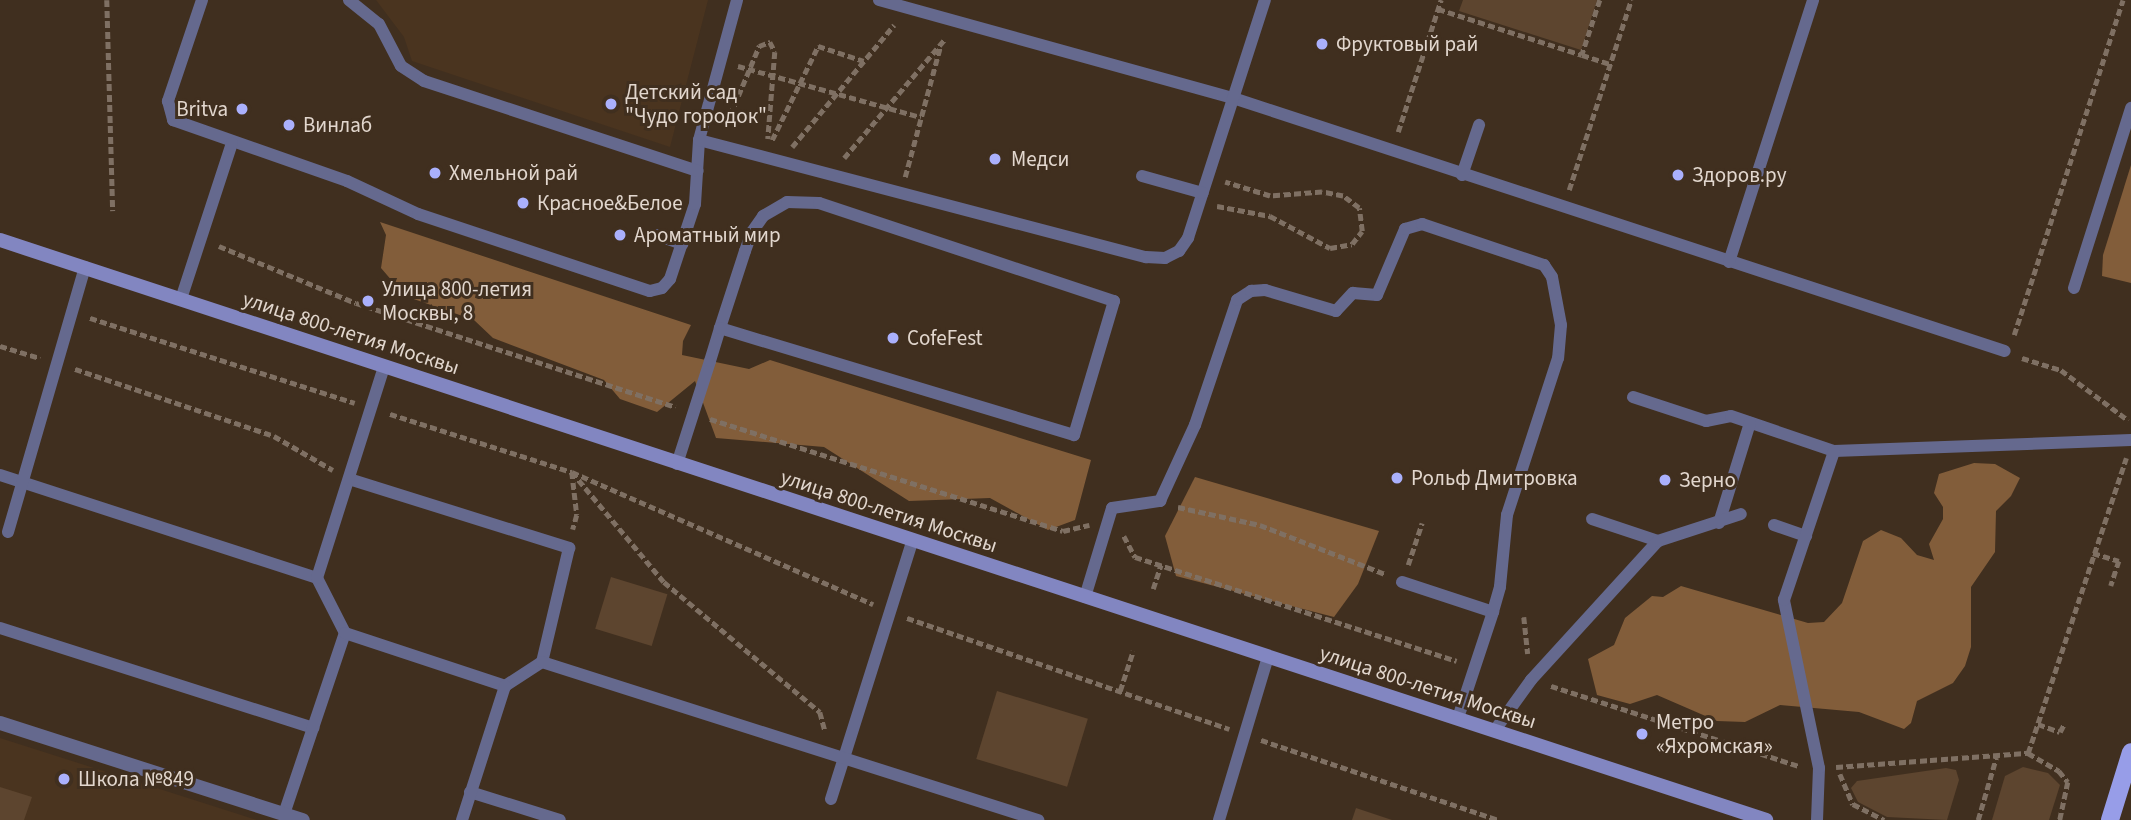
<!DOCTYPE html>
<meta charset="utf-8">
<style>
body{margin:0}
#map{position:relative;width:2131px;height:820px;overflow:hidden;background:#402f1f;font-family:"Source Sans 3",sans-serif}
div>[style]{position:absolute}
.built>*{inset:0;background:#4a341f}
.green>*{inset:0;background:#5d452f;transform-origin:0 0}
.forest>*{inset:0;background:#825d3a}
.path>*{height:4.5px;margin-top:-2.25px;transform-origin:0;background:repeating-linear-gradient(90deg,#7f7063 0 7px,transparent 0 10.5px)}
.service>*{height:12px;margin:-6px;padding:0 6px;transform-origin:6px;border-radius:6px;background:#65698e}
.minor>*{height:14px;margin:-7px;padding:0 7px;transform-origin:7px;border-radius:7px;background:#65698e}
.secondary>*{height:14px;margin:-7px;padding:0 7px;transform-origin:7px;border-radius:7px;background:#8286c1}
.primary>*{height:18px;margin:-9px;padding:0 9px;transform-origin:9px;border-radius:9px;background:#979de8}
.dots>*{width:19px;height:19px;translate:-50% -50%;box-sizing:border-box;border:4px solid #402f1f;border-radius:50%}
span{translate:-50% -50%;white-space:nowrap;text-align:center;line-height:1.15;-webkit-text-stroke:6px #402f1f;paint-order:stroke}
.poi-label{font-size:21px;color:#e2d7ce}
.left{translate:0 -50%;text-align:left}
.right{translate:-100% -50%;text-align:right}
.street-label{font-size:21px;color:#e2d7ce}
</style>
<div id="map">
<div class="built">
<div style="clip-path:polygon(376px 0,708px 0,670px 147px,412px 61px,404px 37px)"></div>
<div style="clip-path:polygon(0 738px,257px 820px,0 820px)"></div>
</div>
<div class="green">
<div style="clip-path:polygon(1463px 0,1597px 0,1581px 50px,1459px 11px)"></div>
<div style="left:611px;top:577px;width:59px;height:54px;rotate:17deg"></div>
<div style="left:997px;top:691px;width:95px;height:71px;rotate:17deg"></div>
<div style="clip-path:polygon(2023px 767px,2048px 773px,2060px 785px,2049px 820px,1992px 820px,2005px 776px)"></div>
<div style="clip-path:polygon(1946px 768px,1956px 770px,1959px 780px,1947px 820px,1887px 817px,1858px 802px,1851px 788px,1857px 781px)"></div>
<div style="clip-path:polygon(0 787px,32px 797px,24px 820px,0 820px)"></div>
<div style="clip-path:polygon(1356px 808px,1392px 820px,1352px 820px)"></div>
</div>
<div class="forest">
<div style="clip-path:polygon(2131px 165px,2131px 283px,2102px 276px,2103px 255px)"></div>
<div style="clip-path:polygon(380px 222px,691px 325px,683px 341px,682px 355px,749px 369px,770px 360px,1091px 460px,1075px 520px,1048px 530px,990px 498px,909px 501px,824px 447px,716px 438px,695px 381px,657px 412px,620px 399px,604px 380px,493px 338px,474px 320px,405px 296px,381px 268px,386px 235px)"></div>
<div style="clip-path:polygon(1974px 463px,1995px 464px,2020px 478px,2011px 496px,1996px 511px,1995px 552px,1971px 587px,1971px 647px,1965px 666px,1953px 683px,1917px 701px,1911px 723px,1904px 729px,1859px 712px,1780px 705px,1745px 722px,1717px 721px,1657px 695px,1630px 704px,1597px 695px,1588px 659px,1614px 645px,1625px 618px,1652px 596px,1663px 597px,1681px 586px,1808px 623px,1824px 622px,1842px 603px,1863px 541px,1881px 530px,1901px 538px,1917px 555px,1934px 560px,1929px 544px,1943px 519px,1943px 507px,1934px 493px,1939px 474px)"></div>
<div style="clip-path:polygon(1195px 477px,1379px 531px,1358px 584px,1334px 617px,1176px 576px,1165px 536px)"></div>
</div>
<div class="path">
<div style="left:107px;top:0;width:211px;rotate:88.4deg"></div>
<div style="left:1600px;top:0;width:58px;rotate:108.1deg"></div>
<div style="left:1582px;top:55px;width:29px;rotate:18deg"></div>
<div style="left:1438px;top:9px;width:151px;rotate:17.7deg"></div>
<div style="left:738px;top:66px;width:190px;rotate:15.6deg"></div>
<div style="left:726px;top:125px;width:86px;rotate:-67.3deg"></div>
<div style="left:759px;top:46px;width:12px;rotate:-20deg"></div>
<div style="left:770px;top:42px;width:11px;rotate:63deg"></div>
<div style="left:775px;top:52px;width:87px;rotate:94.6deg"></div>
<div style="left:1398px;top:132px;width:139px;rotate:-72deg"></div>
<div style="left:772px;top:140px;width:105px;rotate:-63.9deg"></div>
<div style="left:818px;top:46px;width:48px;rotate:18.1deg"></div>
<div style="left:792px;top:147px;width:159px;rotate:-50.1deg"></div>
<div style="left:844px;top:158px;width:156px;rotate:-49.7deg"></div>
<div style="left:905px;top:177px;width:135px;rotate:-74.9deg"></div>
<div style="left:1569px;top:190px;width:200px;rotate:-71.9deg"></div>
<div style="left:1217px;top:206px;width:54px;rotate:10.7deg"></div>
<div style="left:1270px;top:216px;width:68px;rotate:28.1deg"></div>
<div style="left:1330px;top:248px;width:22px;rotate:-10deg"></div>
<div style="left:1352px;top:244px;width:16px;rotate:-52deg"></div>
<div style="left:1362px;top:231px;width:23px;rotate:-97deg"></div>
<div style="left:1359px;top:208px;width:20px;rotate:-143deg"></div>
<div style="left:1343px;top:196px;width:21px;rotate:-169deg"></div>
<div style="left:1322px;top:192px;width:52px;rotate:175.6deg"></div>
<div style="left:1270px;top:196px;width:47px;rotate:-162.7deg"></div>
<div style="left:219px;top:246px;width:148px;rotate:22.6deg"></div>
<div style="left:356px;top:303px;width:336px;rotate:18deg"></div>
<div style="left:90px;top:318px;width:278px;rotate:17.8deg"></div>
<div style="left:2014px;top:335px;width:352px;rotate:-72deg"></div>
<div style="left:0;top:346px;width:42px;rotate:16.7deg"></div>
<div style="left:2022px;top:358px;width:41px;rotate:17.1deg"></div>
<div style="left:2061px;top:370px;width:84px;rotate:36.7deg"></div>
<div style="left:75px;top:369px;width:210px;rotate:18.6deg"></div>
<div style="left:274px;top:436px;width:68px;rotate:30deg"></div>
<div style="left:390px;top:414px;width:191px;rotate:17.7deg"></div>
<div style="left:572px;top:472px;width:329px;rotate:23.7deg"></div>
<div style="left:710px;top:419px;width:370px;rotate:17.6deg"></div>
<div style="left:1063px;top:531px;width:27px;rotate:-13deg"></div>
<div style="left:572px;top:472px;width:143px;rotate:50.1deg"></div>
<div style="left:664px;top:582px;width:203px;rotate:39.8deg"></div>
<div style="left:820px;top:712px;width:20px;rotate:75deg"></div>
<div style="left:572px;top:472px;width:43px;rotate:83.4deg"></div>
<div style="left:577px;top:515px;width:15px;rotate:106deg"></div>
<div style="left:1178px;top:507px;width:84px;rotate:12.4deg"></div>
<div style="left:1260px;top:525px;width:134px;rotate:21.4deg"></div>
<div style="left:1124px;top:536px;width:24px;rotate:62deg"></div>
<div style="left:1135px;top:557px;width:338px;rotate:17.9deg"></div>
<div style="left:2093px;top:553px;width:27px;rotate:17deg"></div>
<div style="left:2119px;top:561px;width:26px;rotate:108deg"></div>
<div style="left:1408px;top:565px;width:44px;rotate:-71.6deg"></div>
<div style="left:1153px;top:589px;width:25px;rotate:-72deg"></div>
<div style="left:1524px;top:617px;width:37px;rotate:84deg"></div>
<div style="left:907px;top:618px;width:341px;rotate:19deg"></div>
<div style="left:1551px;top:686px;width:261px;rotate:17.9deg"></div>
<div style="left:1120px;top:691px;width:42px;rotate:-72deg"></div>
<div style="left:2038px;top:724px;width:23px;rotate:20deg"></div>
<div style="left:2060px;top:732px;width:9px;rotate:-63deg"></div>
<div style="left:1261px;top:740px;width:251px;rotate:18.6deg"></div>
<div style="left:2028px;top:753px;width:311px;rotate:-71.6deg"></div>
<div style="left:1836px;top:767px;width:193px;rotate:-4.2deg"></div>
<div style="left:2028px;top:753px;width:36px;rotate:30deg"></div>
<div style="left:2059px;top:771px;width:14px;rotate:51deg"></div>
<div style="left:2068px;top:782px;width:39px;rotate:102deg"></div>
<div style="left:1840px;top:774px;width:33px;rotate:67deg"></div>
<div style="left:1853px;top:804px;width:35px;rotate:27deg"></div>
<div style="left:1978px;top:820px;width:65px;rotate:-73.8deg"></div>
</div>
<div class="service">
<div style="left:202px;top:0;width:107px;rotate:108.6deg"></div>
<div style="left:168px;top:101px;width:20px;rotate:75deg"></div>
<div style="left:173px;top:120px;width:184px;rotate:19.3deg"></div>
<div style="left:347px;top:181px;width:78px;rotate:24.9deg"></div>
<div style="left:418px;top:214px;width:244px;rotate:18.4deg"></div>
<div style="left:650px;top:291px;width:12px;rotate:-14deg"></div>
<div style="left:662px;top:288px;width:12px;rotate:-48deg"></div>
<div style="left:670px;top:279px;width:79px;rotate:-71.6deg"></div>
<div style="left:695px;top:204px;width:64px;rotate:-86.4deg"></div>
<div style="left:699px;top:140px;width:145px;rotate:-74.8deg"></div>
<div style="left:349px;top:0;width:38px;rotate:39deg"></div>
<div style="left:379px;top:24px;width:47px;rotate:62.4deg"></div>
<div style="left:401px;top:66px;width:27px;rotate:33deg"></div>
<div style="left:424px;top:81px;width:288px;rotate:18.2deg"></div>
<div style="left:879px;top:0;width:367px;rotate:15.5deg"></div>
<div style="left:1233px;top:98px;width:812px;rotate:18.15deg"></div>
<div style="left:699px;top:140px;width:462px;rotate:14.7deg"></div>
<div style="left:1146px;top:257px;width:19px;rotate:3deg"></div>
<div style="left:1165px;top:258px;width:16px;rotate:-27deg"></div>
<div style="left:1179px;top:251px;width:16px;rotate:-55deg"></div>
<div style="left:1188px;top:238px;width:250px;rotate:-72.1deg"></div>
<div style="left:1462px;top:175px;width:53px;rotate:-71.2deg"></div>
<div style="left:1142px;top:176px;width:63px;rotate:15.6deg"></div>
<div style="left:657px;top:235px;width:27px;rotate:20deg"></div>
<div style="left:1729px;top:262px;width:275px;rotate:-72.2deg"></div>
<div style="left:2074px;top:288px;width:189px;rotate:-72.4deg"></div>
<div style="left:181px;top:299px;width:164px;rotate:-71.9deg"></div>
<div style="left:1633px;top:397px;width:77px;rotate:18.2deg"></div>
<div style="left:1706px;top:421px;width:25px;rotate:-11deg"></div>
<div style="left:1731px;top:416px;width:109px;rotate:18.8deg"></div>
<div style="left:1834px;top:451px;width:297px;rotate:-2.1deg"></div>
<div style="left:677px;top:464px;width:108px;rotate:-72.2deg"></div>
<div style="left:710px;top:361px;width:34px;rotate:-73deg"></div>
<div style="left:720px;top:328px;width:81px;rotate:-72deg"></div>
<div style="left:745px;top:251px;width:20px;rotate:-70deg"></div>
<div style="left:752px;top:232px;width:19px;rotate:-55deg"></div>
<div style="left:763px;top:216px;width:28px;rotate:-30deg"></div>
<div style="left:787px;top:202px;width:32px;rotate:2deg"></div>
<div style="left:819px;top:203px;width:311px;rotate:18.4deg"></div>
<div style="left:1114px;top:301px;width:140px;rotate:106.6deg"></div>
<div style="left:1074px;top:435px;width:370px;rotate:-163.2deg"></div>
<div style="left:0;top:475px;width:333px;rotate:18deg"></div>
<div style="left:317px;top:578px;width:62px;rotate:63deg"></div>
<div style="left:349px;top:479px;width:231px;rotate:17.4deg"></div>
<div style="left:569px;top:548px;width:117px;rotate:103.3deg"></div>
<div style="left:1592px;top:519px;width:70px;rotate:18.4deg"></div>
<div style="left:1719px;top:523px;width:105px;rotate:-72.8deg"></div>
<div style="left:1774px;top:525px;width:34px;rotate:19deg"></div>
<div style="left:8px;top:532px;width:276px;rotate:-73.8deg"></div>
<div style="left:317px;top:578px;width:221px;rotate:-72.4deg"></div>
<div style="left:1402px;top:582px;width:96px;rotate:18.2deg"></div>
<div style="left:1493px;top:612px;width:112px;rotate:108.3deg"></div>
<div style="left:1085px;top:597px;width:93px;rotate:-73.1deg"></div>
<div style="left:1112px;top:508px;width:49px;rotate:-8.3deg"></div>
<div style="left:1160px;top:501px;width:84px;rotate:-65.3deg"></div>
<div style="left:1195px;top:425px;width:132px;rotate:-71.4deg"></div>
<div style="left:1237px;top:300px;width:17px;rotate:-33deg"></div>
<div style="left:1251px;top:291px;width:14px;rotate:-4deg"></div>
<div style="left:1265px;top:290px;width:74px;rotate:16.5deg"></div>
<div style="left:1336px;top:311px;width:25px;rotate:-47deg"></div>
<div style="left:1353px;top:293px;width:24px;rotate:5deg"></div>
<div style="left:1377px;top:295px;width:72px;rotate:-67deg"></div>
<div style="left:1405px;top:229px;width:18px;rotate:-16deg"></div>
<div style="left:1422px;top:224px;width:129px;rotate:18.6deg"></div>
<div style="left:1544px;top:265px;width:14px;rotate:56deg"></div>
<div style="left:1552px;top:277px;width:49px;rotate:79.4deg"></div>
<div style="left:1561px;top:325px;width:33px;rotate:95deg"></div>
<div style="left:1558px;top:358px;width:165px;rotate:108deg"></div>
<div style="left:1507px;top:515px;width:72px;rotate:95.6deg"></div>
<div style="left:1500px;top:587px;width:26px;rotate:106deg"></div>
<div style="left:0;top:628px;width:329px;rotate:17.7deg"></div>
<div style="left:1495px;top:730px;width:62px;rotate:-54.2deg"></div>
<div style="left:1531px;top:680px;width:188px;rotate:-47.6deg"></div>
<div style="left:1658px;top:541px;width:87px;rotate:-18deg"></div>
<div style="left:470px;top:792px;width:94px;rotate:17.3deg"></div>
<div style="left:831px;top:799px;width:269px;rotate:-72.5deg"></div>
<div style="left:284px;top:814px;width:191px;rotate:-71.4deg"></div>
<div style="left:345px;top:633px;width:169px;rotate:18.3deg"></div>
<div style="left:505px;top:686px;width:44px;rotate:-33deg"></div>
<div style="left:542px;top:662px;width:521px;rotate:17.67deg"></div>
<div style="left:462px;top:820px;width:141px;rotate:-72.2deg"></div>
<div style="left:1219px;top:820px;width:170px;rotate:-73.3deg"></div>
<div style="left:1817px;top:820px;width:52px;rotate:-87.8deg"></div>
<div style="left:1819px;top:768px;width:172px;rotate:-101.8deg"></div>
<div style="left:1784px;top:600px;width:157px;rotate:-71.4deg"></div>
</div>
<div class="minor">
<div style="left:0;top:723px;width:318px;rotate:17.8deg"></div>
</div>
<div class="secondary">
<div style="left:0;top:240px;width:1859px;rotate:18.18deg"></div>
</div>
<div class="primary">
<div style="left:2110px;top:820px;width:71px;rotate:-72.8deg"></div>
</div>
<div class="dots">
<div style="left:1322px;top:44px;background:#aab0fc"></div>
<div style="left:611px;top:104px;background:#aab0fc"></div>
<div style="left:242px;top:109px;background:#aab0fc"></div>
<div style="left:289px;top:125px;background:#aab0fc"></div>
<div style="left:995px;top:159px;background:#aab0fc"></div>
<div style="left:435px;top:173px;background:#aab0fc"></div>
<div style="left:1678px;top:175px;background:#aab0fc"></div>
<div style="left:523px;top:203px;background:#aab0fc"></div>
<div style="left:620px;top:235px;background:#aab0fc"></div>
<div style="left:368px;top:301px;background:#aab0fc"></div>
<div style="left:893px;top:338px;background:#aab0fc"></div>
<div style="left:1397px;top:478px;background:#aab0fc"></div>
<div style="left:1665px;top:480px;background:#aab0fc"></div>
<div style="left:1642px;top:734px;background:#aab0fc"></div>
<div style="left:64px;top:779px;background:#aab0fc"></div>
</div>
<div class="poi-label">
<span class="left" style="left:1336px;top:44px">Фруктовый рай</span>
<span class="left" style="left:625px;top:104px">Детский сад<br>"Чудо городок"</span>
<span class="right" style="left:228px;top:109px">Britva</span>
<span class="left" style="left:303px;top:125px">Винлаб</span>
<span class="left" style="left:1011px;top:159px">Медси</span>
<span class="left" style="left:449px;top:173px">Хмельной рай</span>
<span class="left" style="left:1692px;top:175px">Здоров.ру</span>
<span class="left" style="left:537px;top:203px">Красное&amp;Белое</span>
<span class="left" style="left:634px;top:235px">Ароматный мир</span>
<span class="left" style="left:382px;top:301px">Улица 800-летия<br>Москвы, 8</span>
<span class="left" style="left:907px;top:338px">CofeFest</span>
<span class="left" style="left:1411px;top:478px">Рольф Дмитровка</span>
<span class="left" style="left:1679px;top:480px">Зерно</span>
<span class="left" style="left:1656px;top:734px">Метро<br>«Яхромская»</span>
<span class="left" style="left:78px;top:779px">Школа №849</span>
</div>
<div class="street-label">
<span style="left:351px;top:333px;rotate:18deg">улица 800-летия Москвы</span>
<span style="left:889px;top:511px;rotate:18deg">улица 800-летия Москвы</span>
<span style="left:1428px;top:687px;rotate:18deg">улица 800-летия Москвы</span>
</div>
</div>
